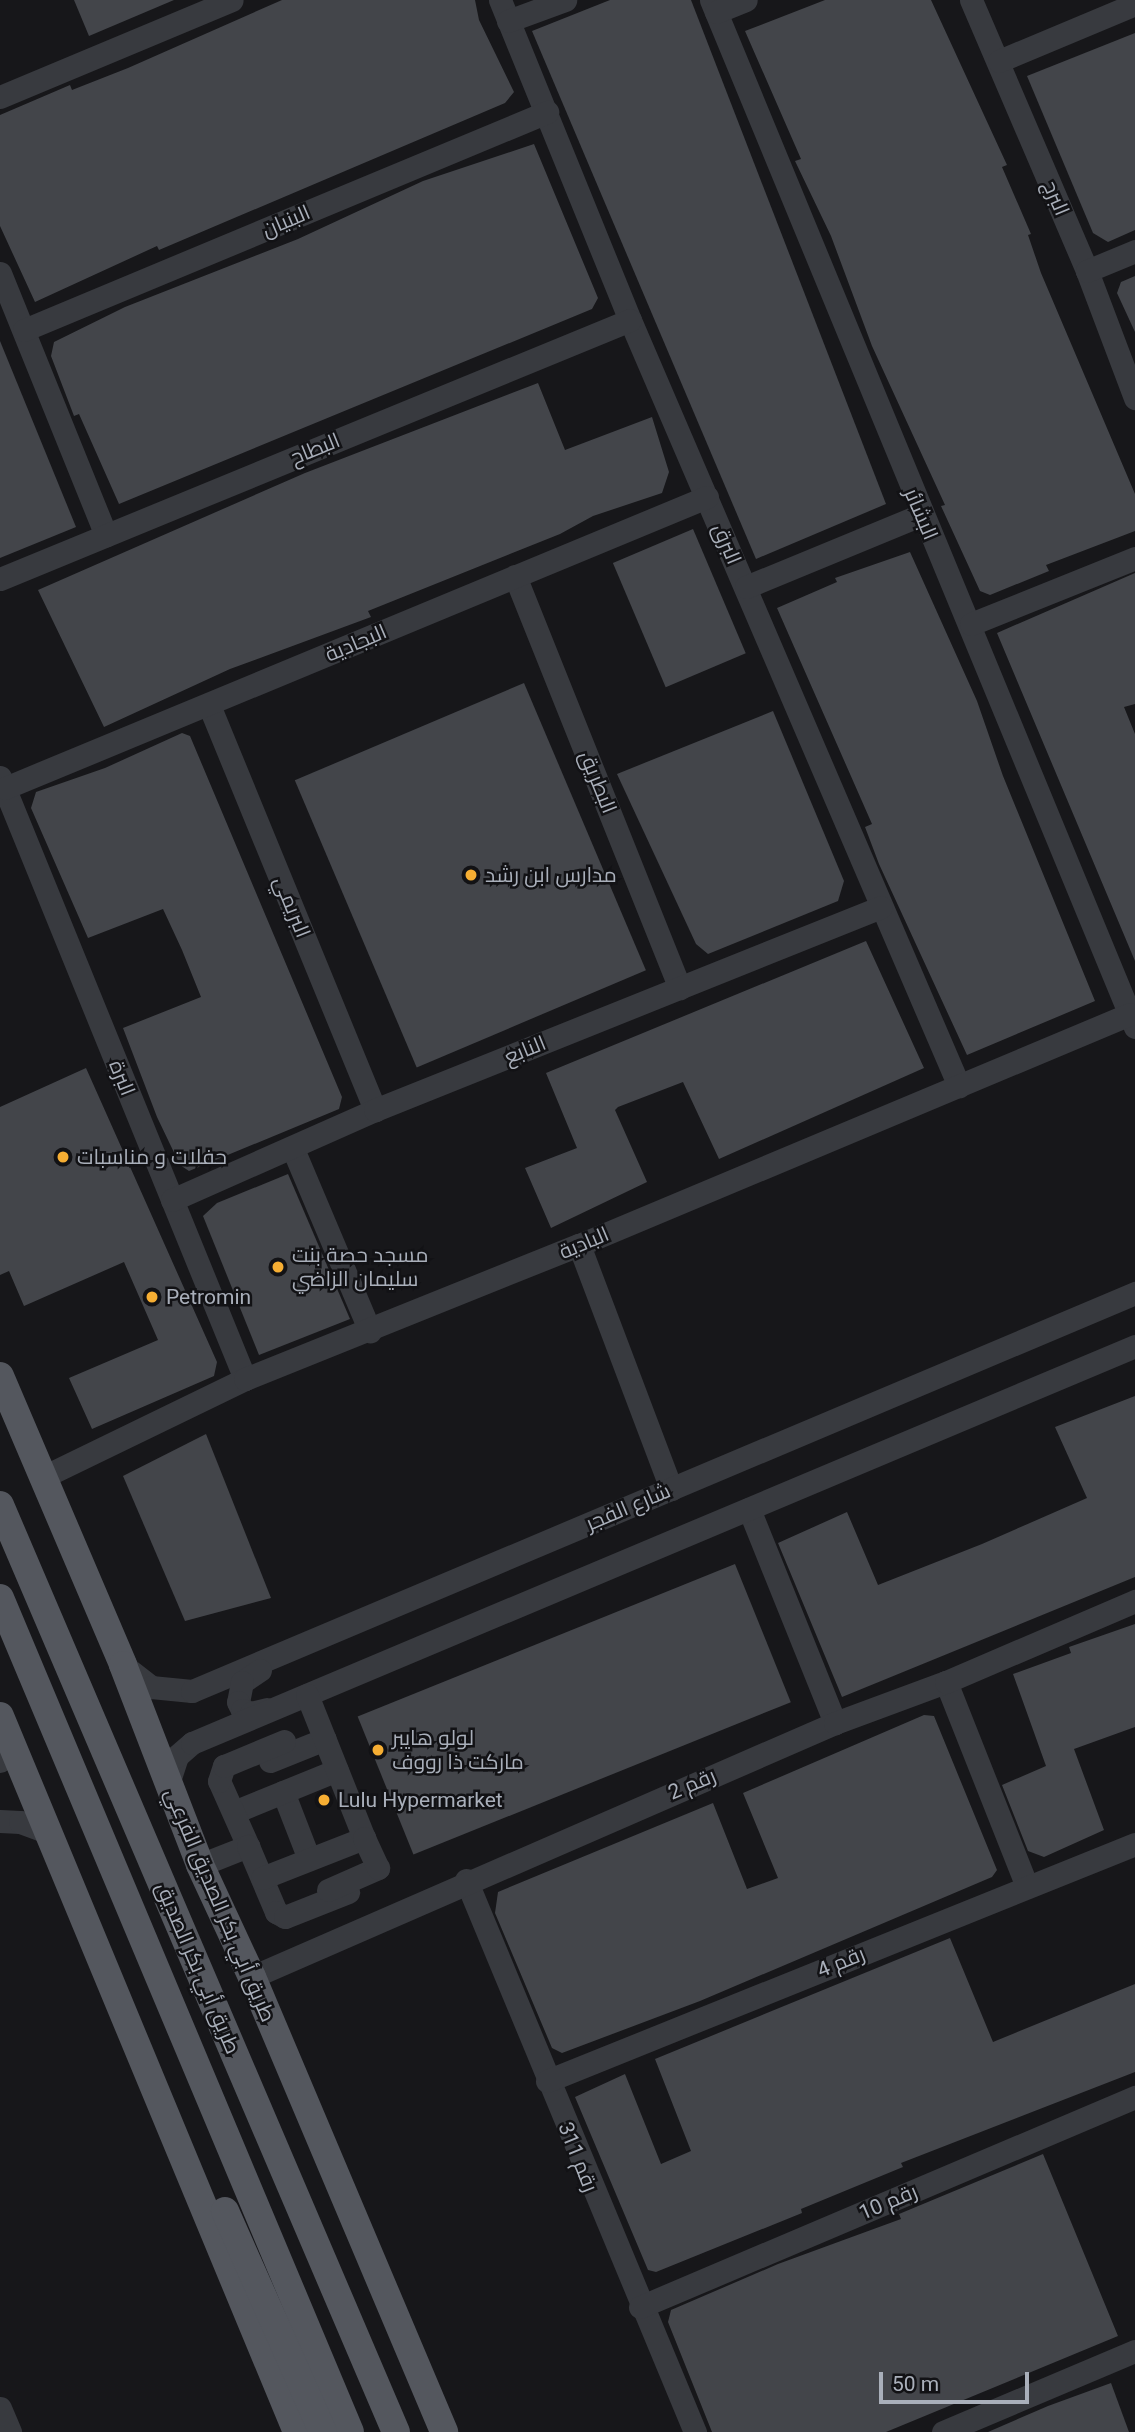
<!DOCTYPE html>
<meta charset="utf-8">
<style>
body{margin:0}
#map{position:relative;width:1135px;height:2432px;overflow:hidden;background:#17171a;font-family:Roboto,Cairo,sans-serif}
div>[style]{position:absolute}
.building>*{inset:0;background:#43454a;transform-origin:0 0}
.minor>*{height:23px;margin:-11.5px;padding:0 11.5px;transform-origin:11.5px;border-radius:11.5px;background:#383a3f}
.major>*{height:28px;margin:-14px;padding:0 14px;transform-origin:14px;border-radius:14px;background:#54575e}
.dots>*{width:19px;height:19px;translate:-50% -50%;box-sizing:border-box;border:4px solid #121215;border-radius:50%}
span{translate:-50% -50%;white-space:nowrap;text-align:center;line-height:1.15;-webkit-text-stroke:5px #121215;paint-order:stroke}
.street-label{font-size:21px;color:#a9afba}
.poi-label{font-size:21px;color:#a9afba}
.left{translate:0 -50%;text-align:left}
.scale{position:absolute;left:879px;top:2372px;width:150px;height:32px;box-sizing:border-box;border:4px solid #a9afba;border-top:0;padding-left:9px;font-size:21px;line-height:24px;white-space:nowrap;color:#a9afba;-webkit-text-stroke:5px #121215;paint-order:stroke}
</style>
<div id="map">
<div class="building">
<div style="clip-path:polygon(74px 0,174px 0,89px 36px)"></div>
<div style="clip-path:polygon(282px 0,475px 0,479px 20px,514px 92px,505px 103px,159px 250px,157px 246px,35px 302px,0 226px,0 115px,70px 85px,72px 90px,128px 68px)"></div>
<div style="clip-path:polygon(610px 0,691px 0,886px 504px,756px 559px,532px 31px)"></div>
<div style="clip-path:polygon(825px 0,931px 0,1007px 165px,1002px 167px,1031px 234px,1028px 235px,1041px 273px,1135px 494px,1135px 531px,1046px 565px,1049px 571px,990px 595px,980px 591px,941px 506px,945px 505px,872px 346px,831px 236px,795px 161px,801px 159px,745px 31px)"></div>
<div style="clip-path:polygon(1135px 33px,1135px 230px,1108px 242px,1093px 233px,1027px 76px)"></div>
<div style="clip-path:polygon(534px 144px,598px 298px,592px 309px,119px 504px,79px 414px,74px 416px,51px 356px,54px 342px,125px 307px,298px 239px,423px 181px)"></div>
<div style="clip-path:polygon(1135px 276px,1135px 332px,1117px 293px,1121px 282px)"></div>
<div style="clip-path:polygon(0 341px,76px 527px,0 558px)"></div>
<div style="clip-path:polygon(538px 383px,565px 450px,652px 417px,669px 472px,662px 493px,593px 516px,560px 534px,368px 611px,371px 617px,230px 669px,104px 727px,38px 590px,305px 473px)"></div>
<div style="left:693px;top:529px;width:135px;height:87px;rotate:67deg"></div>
<div style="clip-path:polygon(910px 552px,977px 701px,1003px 776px,1095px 1001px,967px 1055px,879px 864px,865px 827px,872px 824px,777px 608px,837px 582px,835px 578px)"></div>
<div style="clip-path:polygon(1135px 573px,1135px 704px,1124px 707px,1135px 734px,1135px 961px,997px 633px)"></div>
<div style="left:524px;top:683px;width:312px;height:249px;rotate:67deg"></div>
<div style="clip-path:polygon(773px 711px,844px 881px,838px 901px,708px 954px,696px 944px,617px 774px)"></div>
<div style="clip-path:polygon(182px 733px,190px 736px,342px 1097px,339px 1109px,189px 1171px,180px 1165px,157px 1117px,123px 1028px,201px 997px,182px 950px,163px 909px,88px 938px,31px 808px,36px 792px,105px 768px)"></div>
<div style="clip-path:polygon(866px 941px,924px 1068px,719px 1159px,683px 1082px,618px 1107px,615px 1110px,647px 1182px,551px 1228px,525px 1168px,577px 1148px,546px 1073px)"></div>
<div style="clip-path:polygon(86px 1068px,217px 1362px,214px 1376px,92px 1429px,69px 1378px,158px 1340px,124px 1262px,24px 1306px,9px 1271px,0 1275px,0 1107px)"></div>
<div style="clip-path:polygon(288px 1174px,350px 1319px,259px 1355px,203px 1216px,217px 1203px)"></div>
<div style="clip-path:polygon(1135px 1396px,1135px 1577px,842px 1697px,778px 1543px,847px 1512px,878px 1585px,982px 1544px,1087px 1498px,1055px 1427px)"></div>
<div style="clip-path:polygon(206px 1434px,271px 1598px,185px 1621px,123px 1476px)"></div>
<div style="left:735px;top:1564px;width:149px;height:407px;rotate:68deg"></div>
<div style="clip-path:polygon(1135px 1624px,1135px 1727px,1074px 1749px,1104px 1830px,1044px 1857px,1028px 1851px,1002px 1785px,1046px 1766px,1013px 1674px,1071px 1653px,1069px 1647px)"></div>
<div style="clip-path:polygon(924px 1715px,934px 1716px,997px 1870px,992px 1877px,700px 2001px,562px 2053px,552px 2048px,495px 1913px,498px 1892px,713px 1803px,747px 1889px,778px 1878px,743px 1793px)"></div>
<div style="clip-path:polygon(950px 1938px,993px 2042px,1135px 1984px,1135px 2072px,901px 2163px,903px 2167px,801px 2209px,802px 2213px,656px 2272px,648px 2270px,575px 2097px,625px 2074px,661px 2164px,691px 2151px,655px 2059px)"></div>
<div style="clip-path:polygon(1043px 2154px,1118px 2336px,886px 2432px,712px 2432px,668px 2322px,671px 2310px,778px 2264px,901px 2219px,899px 2214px)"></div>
<div style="clip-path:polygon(1111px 2383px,1129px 2432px,988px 2432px,1048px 2406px)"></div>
</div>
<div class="minor">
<div style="left:500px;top:0;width:345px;rotate:67.9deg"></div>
<div style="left:630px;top:320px;width:834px;rotate:66.76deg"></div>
<div style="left:711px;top:0;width:1111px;rotate:67.57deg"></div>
<div style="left:971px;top:0;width:295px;rotate:66.8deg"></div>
<div style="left:1087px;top:271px;width:136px;rotate:69.3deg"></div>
<div style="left:716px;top:12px;width:32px;rotate:-22deg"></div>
<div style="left:508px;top:21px;width:61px;rotate:-20.2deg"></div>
<div style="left:999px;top:61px;width:147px;rotate:-22.7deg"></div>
<div style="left:0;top:97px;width:251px;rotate:-22.7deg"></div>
<div style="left:1087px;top:271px;width:52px;rotate:-22.6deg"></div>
<div style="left:0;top:273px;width:283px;rotate:68deg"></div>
<div style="left:24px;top:330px;width:567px;rotate:-22.63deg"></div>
<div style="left:515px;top:576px;width:444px;rotate:68.2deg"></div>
<div style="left:0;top:579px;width:681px;rotate:-22.35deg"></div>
<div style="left:746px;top:587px;width:189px;rotate:-22.4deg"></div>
<div style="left:971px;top:624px;width:177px;rotate:-21.9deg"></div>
<div style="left:209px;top:705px;width:438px;rotate:67.7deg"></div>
<div style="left:0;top:777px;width:650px;rotate:67.85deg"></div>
<div style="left:5px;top:788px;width:760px;rotate:-22.52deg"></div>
<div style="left:293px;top:1149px;width:198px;rotate:67.1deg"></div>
<div style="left:172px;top:1200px;width:222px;rotate:-23.9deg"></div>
<div style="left:375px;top:1110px;width:545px;rotate:-21.86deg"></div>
<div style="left:579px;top:1245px;width:261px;rotate:69.3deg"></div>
<div style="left:41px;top:1478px;width:227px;rotate:-25.9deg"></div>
<div style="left:245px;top:1379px;width:360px;rotate:-21.9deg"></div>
<div style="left:579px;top:1245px;width:597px;rotate:-22.75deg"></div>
<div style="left:749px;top:1509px;width:231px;rotate:68.1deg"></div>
<div style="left:123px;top:1665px;width:36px;rotate:38deg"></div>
<div style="left:151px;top:1687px;width:41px;rotate:5.6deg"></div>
<div style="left:192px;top:1691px;width:1024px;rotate:-22.88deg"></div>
<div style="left:260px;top:1670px;width:22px;rotate:146deg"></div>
<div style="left:242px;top:1682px;width:20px;rotate:101deg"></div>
<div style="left:238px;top:1702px;width:9px;rotate:63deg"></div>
<div style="left:242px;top:1710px;width:9px;rotate:18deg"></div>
<div style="left:251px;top:1713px;width:16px;rotate:-14deg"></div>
<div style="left:946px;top:1682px;width:220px;rotate:68.4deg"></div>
<div style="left:0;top:1761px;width:36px;rotate:-87deg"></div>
<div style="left:270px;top:1761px;width:59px;rotate:-21.8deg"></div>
<div style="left:168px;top:1784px;width:29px;rotate:-72deg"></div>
<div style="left:177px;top:1756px;width:20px;rotate:-41deg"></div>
<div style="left:192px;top:1743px;width:1023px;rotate:-22.83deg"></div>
<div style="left:283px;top:1792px;width:72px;rotate:68.8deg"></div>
<div style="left:234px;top:1812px;width:111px;rotate:-22.2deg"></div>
<div style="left:0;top:1821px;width:20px;rotate:3deg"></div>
<div style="left:20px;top:1822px;width:29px;rotate:20deg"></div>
<div style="left:248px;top:1846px;width:71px;rotate:-114deg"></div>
<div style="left:219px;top:1781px;width:16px;rotate:-72deg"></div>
<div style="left:224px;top:1766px;width:65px;rotate:-22.6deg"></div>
<div style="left:200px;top:1865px;width:52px;rotate:-21.6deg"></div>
<div style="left:248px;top:1846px;width:72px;rotate:67deg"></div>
<div style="left:276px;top:1912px;width:10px;rotate:29deg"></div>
<div style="left:285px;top:1917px;width:68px;rotate:-21.6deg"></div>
<div style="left:262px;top:1878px;width:110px;rotate:-21.4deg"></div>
<div style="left:364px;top:1838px;width:154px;rotate:-111.7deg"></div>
<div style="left:466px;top:1880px;width:598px;rotate:67.47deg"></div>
<div style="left:328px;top:1890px;width:55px;rotate:-23.7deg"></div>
<div style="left:378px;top:1868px;width:33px;rotate:-115deg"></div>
<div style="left:252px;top:1977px;width:636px;rotate:-23.54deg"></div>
<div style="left:835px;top:1723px;width:118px;rotate:-20.3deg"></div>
<div style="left:946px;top:1682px;width:206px;rotate:-23.2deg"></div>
<div style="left:547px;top:2081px;width:634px;rotate:-21.95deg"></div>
<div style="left:640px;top:2307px;width:538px;rotate:-22.99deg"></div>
<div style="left:0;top:2408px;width:26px;rotate:67deg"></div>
<div style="left:943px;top:2432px;width:208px;rotate:-22.9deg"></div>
</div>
<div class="major">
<div style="left:0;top:1376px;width:314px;rotate:66.9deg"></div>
<div style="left:123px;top:1665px;width:214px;rotate:68.9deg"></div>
<div style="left:200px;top:1865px;width:123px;rotate:65.1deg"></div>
<div style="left:252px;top:1977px;width:494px;rotate:67.1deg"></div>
<div style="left:0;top:1505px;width:1008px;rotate:66.87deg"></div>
<div style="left:0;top:1598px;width:904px;rotate:67.23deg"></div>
<div style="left:0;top:1716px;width:775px;rotate:67.47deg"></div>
<div style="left:225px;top:2211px;width:242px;rotate:66.1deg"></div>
</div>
<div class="dots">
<div style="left:471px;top:875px;background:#f6ae33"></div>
<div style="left:63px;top:1157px;background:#f6ae33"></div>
<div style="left:278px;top:1267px;background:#f6ae33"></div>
<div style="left:152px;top:1297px;background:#f6ae33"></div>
<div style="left:378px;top:1750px;background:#f6ae33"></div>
<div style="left:324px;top:1800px;background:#f6ae33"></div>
</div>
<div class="street-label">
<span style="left:1056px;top:198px;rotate:67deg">البرج</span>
<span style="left:286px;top:221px;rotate:-23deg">البنيان</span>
<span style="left:315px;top:449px;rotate:-22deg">البطاح</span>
<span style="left:921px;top:514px;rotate:67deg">البشائر</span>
<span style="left:727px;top:544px;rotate:67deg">البرق</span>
<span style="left:356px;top:643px;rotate:-23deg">البجادية</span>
<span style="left:598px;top:782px;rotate:68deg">البطريق</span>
<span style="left:292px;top:907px;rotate:68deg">البريمي</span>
<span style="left:525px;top:1050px;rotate:-22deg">النابع</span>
<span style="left:122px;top:1078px;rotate:68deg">البرة</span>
<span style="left:584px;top:1243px;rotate:-23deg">البادية</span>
<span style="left:628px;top:1507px;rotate:-23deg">شارع الفجر</span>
<span style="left:692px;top:1784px;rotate:-23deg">رقم 2</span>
<span style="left:220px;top:1905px;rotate:67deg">طريق أبي بكر الصديق الفرعي</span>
<span style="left:841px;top:1962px;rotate:-22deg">رقم 4</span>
<span style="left:198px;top:1968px;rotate:67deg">طريق أبي بكر الصديق</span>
<span style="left:578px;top:2157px;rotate:68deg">رقم 311</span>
<span style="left:888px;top:2202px;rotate:-23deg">رقم 10</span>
</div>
<div class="poi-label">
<span class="left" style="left:485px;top:875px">مدارس ابن رشد</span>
<span class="left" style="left:77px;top:1157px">حفلات و مناسبات</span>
<span class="left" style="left:292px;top:1267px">مسجد حصة بنت<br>سليمان الزاضي</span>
<span class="left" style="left:166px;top:1297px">Petromin</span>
<span class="left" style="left:392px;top:1750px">لولو هايبر<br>ماركت ذا رووف</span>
<span class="left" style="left:338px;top:1800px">Lulu Hypermarket</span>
</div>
<div class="scale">50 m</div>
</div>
